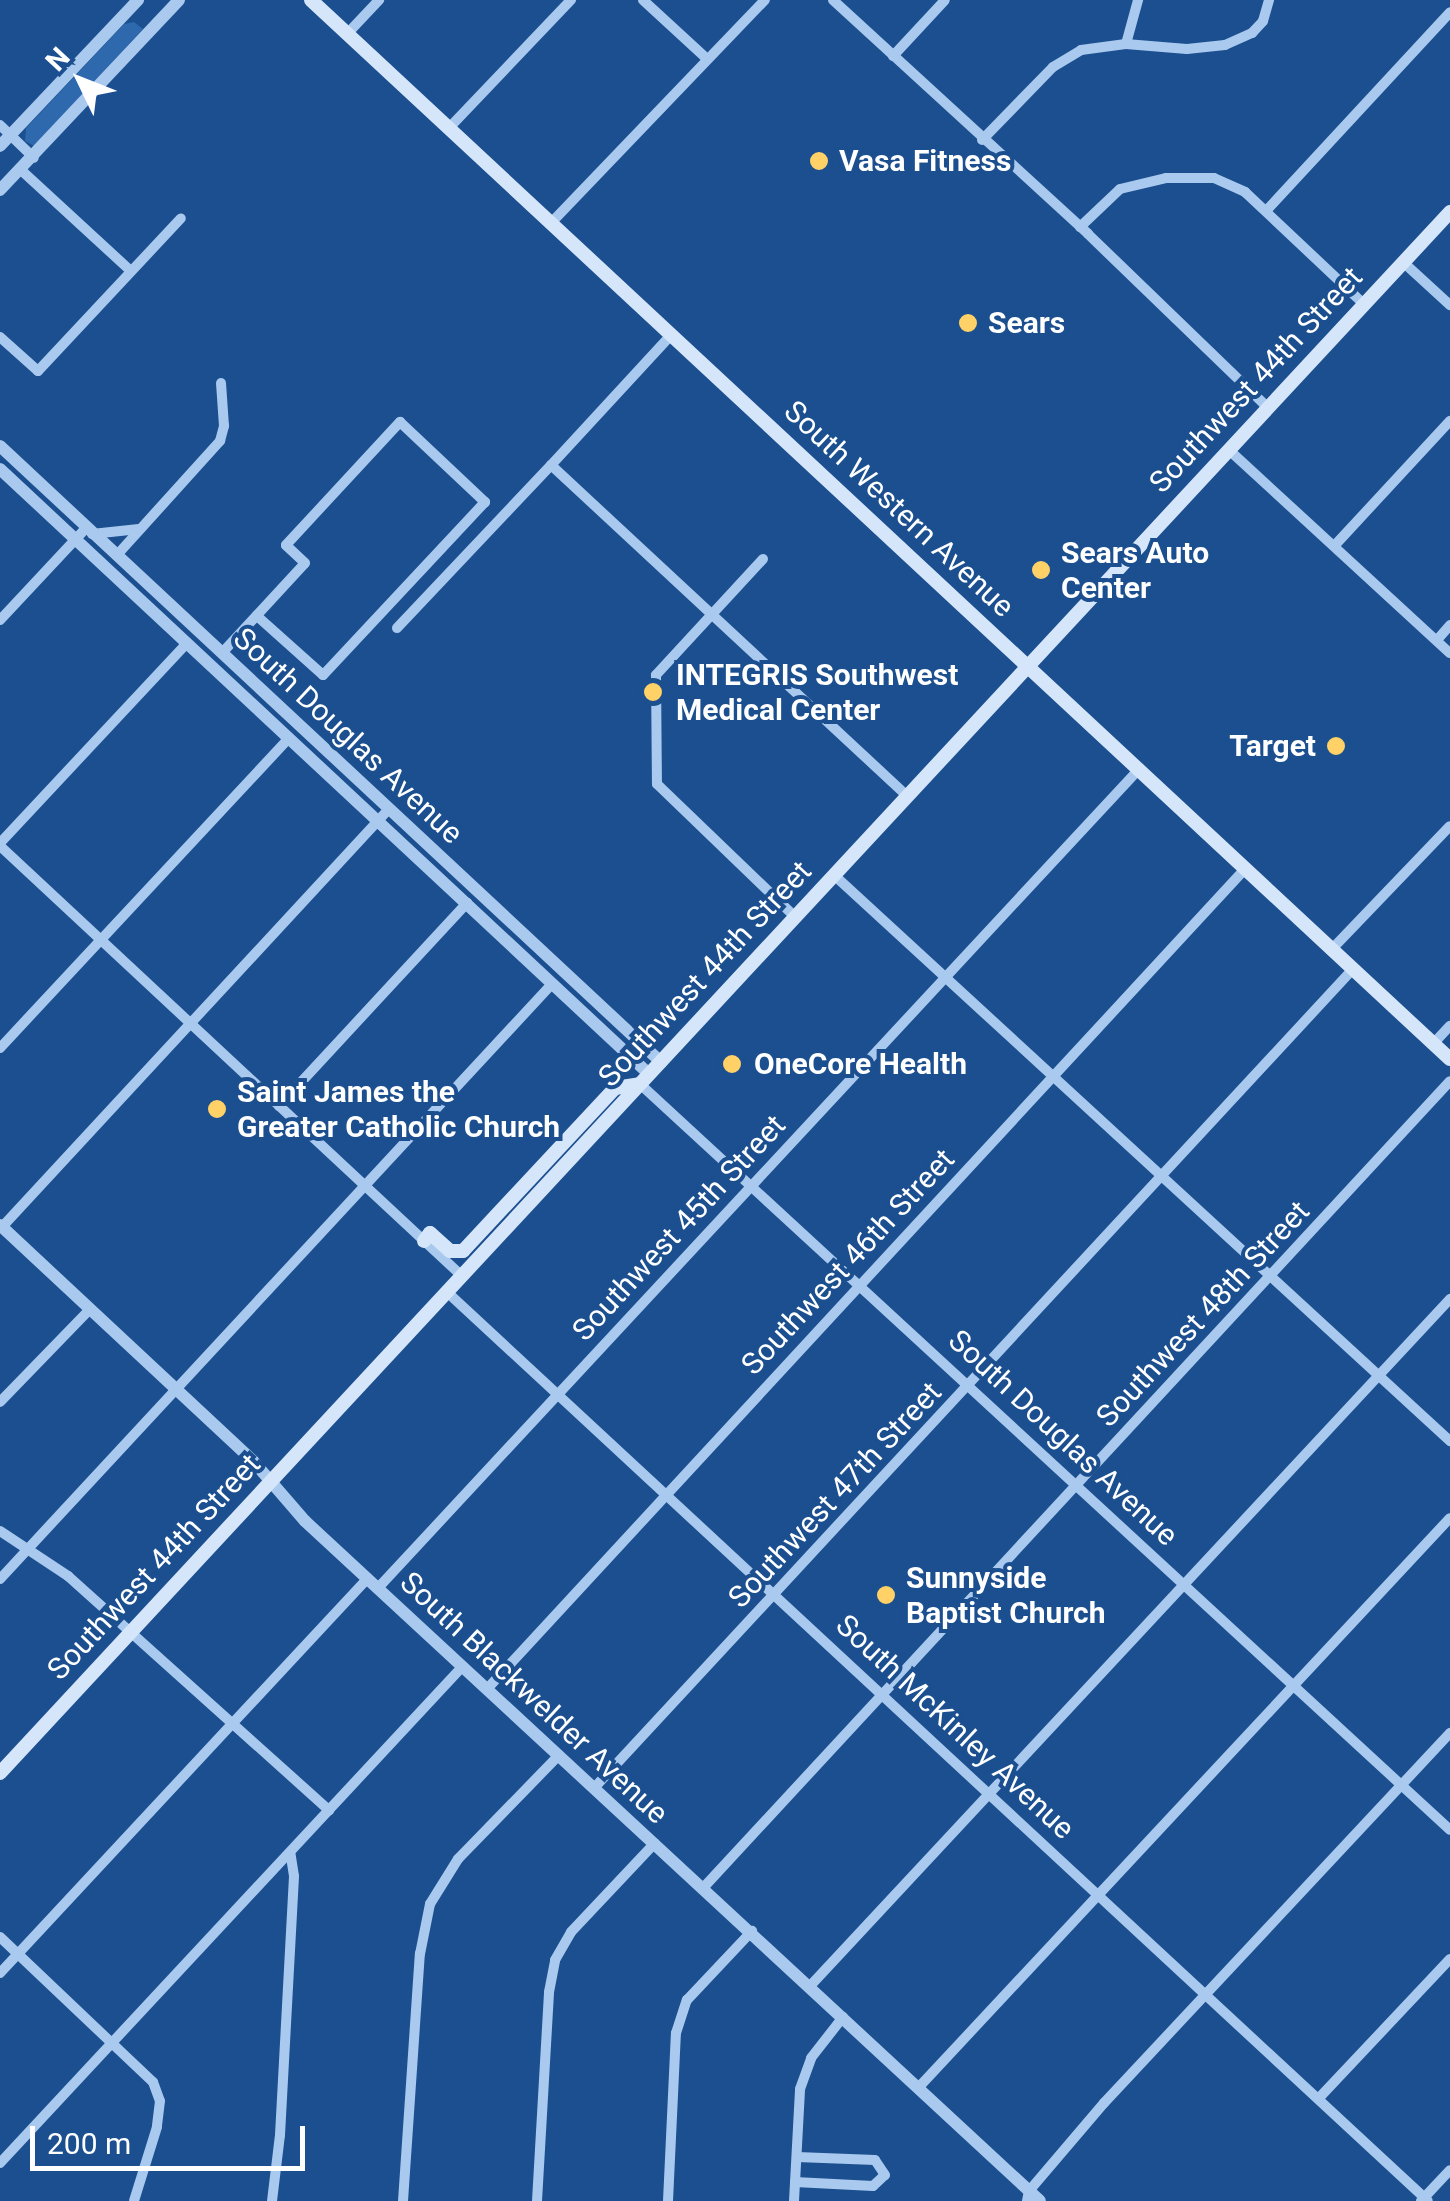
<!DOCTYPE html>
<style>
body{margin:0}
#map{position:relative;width:1450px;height:2201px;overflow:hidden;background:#1b4f8f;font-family:Roboto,sans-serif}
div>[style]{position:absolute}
.green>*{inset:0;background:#2e69ad}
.minor>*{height:10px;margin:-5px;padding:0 5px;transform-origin:5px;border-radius:5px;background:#a9c9ee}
.tertiary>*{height:12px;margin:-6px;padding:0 6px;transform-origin:6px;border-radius:6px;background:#a9c9ee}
.secondary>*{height:14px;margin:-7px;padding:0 7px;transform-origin:7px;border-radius:7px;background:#d6e6fa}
.dots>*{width:28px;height:28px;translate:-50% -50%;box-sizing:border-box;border:5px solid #1b4f8f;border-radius:50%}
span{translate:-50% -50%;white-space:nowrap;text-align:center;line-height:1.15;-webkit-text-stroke:8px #1b4f8f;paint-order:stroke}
.poi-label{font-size:30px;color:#fff;font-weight:700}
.left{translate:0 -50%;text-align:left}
.right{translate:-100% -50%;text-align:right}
.street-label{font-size:30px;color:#fff}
.north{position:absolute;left:30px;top:30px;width:100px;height:100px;-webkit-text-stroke:8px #1b4f8f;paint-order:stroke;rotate:313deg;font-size:28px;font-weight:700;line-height:40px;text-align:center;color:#fff}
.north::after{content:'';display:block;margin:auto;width:35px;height:45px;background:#fff;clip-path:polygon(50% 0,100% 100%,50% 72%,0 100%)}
.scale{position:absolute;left:30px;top:2126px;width:275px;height:45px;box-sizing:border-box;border:5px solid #fff;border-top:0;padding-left:12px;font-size:30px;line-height:35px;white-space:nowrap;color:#fff;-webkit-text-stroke:8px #1b4f8f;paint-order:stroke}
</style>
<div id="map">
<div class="green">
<div style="clip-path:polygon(134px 22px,143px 29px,34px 146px,25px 141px,26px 128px,124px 24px)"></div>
</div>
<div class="minor">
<div style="left:643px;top:0;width:86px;rotate:42.6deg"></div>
<div style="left:833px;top:0;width:346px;rotate:42.5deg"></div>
<div style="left:1088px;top:234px;width:250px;rotate:44deg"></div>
<div style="left:347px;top:34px;width:47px;rotate:-46.7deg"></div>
<div style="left:1126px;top:44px;width:46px;rotate:-74.7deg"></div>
<div style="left:893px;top:56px;width:76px;rotate:-47.1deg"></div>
<div style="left:0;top:125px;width:47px;rotate:44.1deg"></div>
<div style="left:449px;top:128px;width:177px;rotate:-46.4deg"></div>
<div style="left:982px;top:140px;width:102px;rotate:-45.8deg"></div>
<div style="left:1053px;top:67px;width:33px;rotate:-31deg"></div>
<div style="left:1081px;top:50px;width:45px;rotate:-7.6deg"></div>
<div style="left:1126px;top:44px;width:61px;rotate:4.7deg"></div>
<div style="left:1187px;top:49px;width:38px;rotate:-6deg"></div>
<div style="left:1225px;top:45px;width:30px;rotate:-24deg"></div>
<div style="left:1252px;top:33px;width:16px;rotate:-47deg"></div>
<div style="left:1263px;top:21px;width:22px;rotate:-74deg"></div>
<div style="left:21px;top:170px;width:149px;rotate:42.6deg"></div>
<div style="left:1266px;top:211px;width:271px;rotate:-47.2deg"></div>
<div style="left:551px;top:223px;width:309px;rotate:-46.2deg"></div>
<div style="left:1080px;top:227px;width:55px;rotate:-43.5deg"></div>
<div style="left:1120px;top:189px;width:47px;rotate:-13.4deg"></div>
<div style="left:1166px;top:178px;width:48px"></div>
<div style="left:1214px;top:178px;width:34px;rotate:24deg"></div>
<div style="left:1245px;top:192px;width:163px;rotate:43.3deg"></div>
<div style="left:1403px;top:262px;width:64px;rotate:42.5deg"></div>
<div style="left:672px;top:334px;width:178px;rotate:132.7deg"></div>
<div style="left:551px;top:465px;width:486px;rotate:42.9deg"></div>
<div style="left:0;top:337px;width:51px;rotate:41.8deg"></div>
<div style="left:38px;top:371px;width:209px;rotate:-46.9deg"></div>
<div style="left:1229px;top:450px;width:300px;rotate:42.6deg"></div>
<div style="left:92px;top:534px;width:47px;rotate:-6.1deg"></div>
<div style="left:1336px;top:544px;width:168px;rotate:-47.2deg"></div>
<div style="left:117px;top:555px;width:154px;rotate:-47.9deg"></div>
<div style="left:220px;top:441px;width:16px;rotate:-75deg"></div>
<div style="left:224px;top:426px;width:43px;rotate:-94deg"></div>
<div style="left:763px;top:559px;width:158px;rotate:132.7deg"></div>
<div style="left:656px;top:675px;width:109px;rotate:89.5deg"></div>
<div style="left:657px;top:784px;width:192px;rotate:43.9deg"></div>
<div style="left:0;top:620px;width:127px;rotate:-46.9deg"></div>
<div style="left:397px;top:628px;width:224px;rotate:-46.6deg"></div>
<div style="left:1437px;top:640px;width:20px;rotate:-49deg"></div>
<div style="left:222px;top:653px;width:122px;rotate:-47.3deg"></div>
<div style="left:305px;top:563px;width:26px;rotate:-137deg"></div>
<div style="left:286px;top:545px;width:168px;rotate:-47.2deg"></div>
<div style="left:400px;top:422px;width:117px;rotate:43.3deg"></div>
<div style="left:485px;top:502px;width:237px;rotate:133.1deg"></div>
<div style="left:323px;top:675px;width:89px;rotate:-138.2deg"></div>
<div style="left:0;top:843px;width:274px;rotate:-46.9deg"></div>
<div style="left:0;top:846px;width:631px;rotate:42.95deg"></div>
<div style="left:834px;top:875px;width:837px;rotate:42.58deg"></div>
<div style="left:1332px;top:949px;width:170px;rotate:-46.2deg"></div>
<div style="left:1433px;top:1044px;width:25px;rotate:-47deg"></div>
<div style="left:0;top:1048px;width:424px;rotate:-47deg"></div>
<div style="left:640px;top:1084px;width:1101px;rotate:42.64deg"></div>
<div style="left:279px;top:1106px;width:277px;rotate:-47.2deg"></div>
<div style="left:2px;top:1227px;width:570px;rotate:-47.21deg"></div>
<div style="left:447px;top:1292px;width:1337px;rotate:42.82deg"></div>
<div style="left:0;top:1402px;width:129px;rotate:-45.9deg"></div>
<div style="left:0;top:1531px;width:82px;rotate:33.5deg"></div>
<div style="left:68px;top:1576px;width:351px;rotate:41.9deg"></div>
<div style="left:0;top:1579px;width:812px;rotate:-47.15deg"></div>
<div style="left:378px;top:1588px;width:1119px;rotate:-47.1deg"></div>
<div style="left:487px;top:1689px;width:1117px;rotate:-47.25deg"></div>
<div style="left:595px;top:1787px;width:1115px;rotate:-47.18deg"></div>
<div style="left:704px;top:1887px;width:1098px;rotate:-47.21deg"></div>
<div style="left:0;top:1937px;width:211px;rotate:43.5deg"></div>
<div style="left:153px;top:2082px;width:20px;rotate:70deg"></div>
<div style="left:160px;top:2101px;width:26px;rotate:97deg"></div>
<div style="left:157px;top:2127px;width:77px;rotate:107.3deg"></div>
<div style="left:0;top:1973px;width:538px;rotate:-47.03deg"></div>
<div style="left:811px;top:1985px;width:938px;rotate:-47.03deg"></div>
<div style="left:919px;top:2087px;width:778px;rotate:-46.98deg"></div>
<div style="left:1319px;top:2098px;width:191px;rotate:-46.7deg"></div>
<div style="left:0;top:2163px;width:678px;rotate:-47.03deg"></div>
<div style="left:795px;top:2182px;width:78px;rotate:2.9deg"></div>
<div style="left:873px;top:2186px;width:16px;rotate:-43deg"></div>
<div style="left:885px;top:2175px;width:18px;rotate:-124deg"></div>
<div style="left:875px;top:2160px;width:78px;rotate:-177.8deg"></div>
<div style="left:272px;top:2201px;width:66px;rotate:-83.1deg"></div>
<div style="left:280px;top:2135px;width:259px;rotate:-86.9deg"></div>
<div style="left:294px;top:1876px;width:24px;rotate:-99deg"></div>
<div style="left:403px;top:2201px;width:248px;rotate:-86.1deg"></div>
<div style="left:420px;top:1954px;width:51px;rotate:-78.7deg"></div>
<div style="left:430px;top:1904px;width:53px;rotate:-58.1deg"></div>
<div style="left:458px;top:1859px;width:145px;rotate:-45.8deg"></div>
<div style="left:537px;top:2201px;width:209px;rotate:-86.7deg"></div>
<div style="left:549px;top:1992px;width:33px;rotate:-79deg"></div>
<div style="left:555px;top:1960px;width:32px;rotate:-60deg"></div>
<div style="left:571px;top:1932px;width:122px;rotate:-46.7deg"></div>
<div style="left:668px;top:2201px;width:168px;rotate:-87.3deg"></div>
<div style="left:676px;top:2033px;width:35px;rotate:-72deg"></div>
<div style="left:687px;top:2000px;width:95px;rotate:-46.7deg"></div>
<div style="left:794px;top:2201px;width:112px;rotate:-86.9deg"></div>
<div style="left:800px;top:2089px;width:33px;rotate:-70deg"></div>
<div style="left:811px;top:2058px;width:52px;rotate:-52deg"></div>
<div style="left:1027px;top:2201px;width:10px;rotate:-79deg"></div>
<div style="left:1029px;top:2191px;width:116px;rotate:-49.6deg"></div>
<div style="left:1104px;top:2103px;width:507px;rotate:-46.92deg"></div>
<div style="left:1421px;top:2201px;width:42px;rotate:-46.9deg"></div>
</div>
<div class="tertiary">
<div style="left:0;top:146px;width:201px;rotate:-46.6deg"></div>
<div style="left:0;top:190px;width:261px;rotate:-46.7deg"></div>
<div style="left:0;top:446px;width:904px;rotate:42.98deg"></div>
<div style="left:0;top:469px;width:887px;rotate:42.99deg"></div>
<div style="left:0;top:1225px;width:346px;rotate:43deg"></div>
<div style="left:253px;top:1461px;width:79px;rotate:49.1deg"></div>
<div style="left:305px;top:1521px;width:1001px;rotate:42.77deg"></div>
</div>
<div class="secondary">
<div style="left:311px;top:0;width:1555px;rotate:42.92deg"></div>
<div style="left:424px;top:1241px;width:10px;rotate:-53deg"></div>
<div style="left:430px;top:1233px;width:27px;rotate:42deg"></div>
<div style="left:450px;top:1251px;width:13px"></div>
<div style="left:463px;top:1251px;width:223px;rotate:-47deg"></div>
<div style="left:615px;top:1088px;width:25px;rotate:-9deg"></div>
<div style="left:0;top:1773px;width:2131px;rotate:-47.11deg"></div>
</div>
<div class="dots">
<div style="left:819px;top:161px;background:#ffd166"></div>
<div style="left:968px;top:323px;background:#ffd166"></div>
<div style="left:1041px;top:570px;background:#ffd166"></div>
<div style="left:653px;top:692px;background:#ffd166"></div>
<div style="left:1336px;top:746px;background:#ffd166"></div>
<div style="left:732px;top:1064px;background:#ffd166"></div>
<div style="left:217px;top:1109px;background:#ffd166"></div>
<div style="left:886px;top:1595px;background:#ffd166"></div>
</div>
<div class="poi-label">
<span class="left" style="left:839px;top:161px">Vasa Fitness</span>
<span class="left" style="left:988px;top:323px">Sears</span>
<span class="left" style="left:1061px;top:570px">Sears Auto<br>Center</span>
<span class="left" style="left:676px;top:692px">INTEGRIS Southwest<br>Medical Center</span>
<span class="right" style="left:1316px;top:746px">Target</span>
<span class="left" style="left:754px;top:1064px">OneCore Health</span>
<span class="left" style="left:237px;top:1109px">Saint James the<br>Greater Catholic Church</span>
<span class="left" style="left:906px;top:1595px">Sunnyside<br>Baptist Church</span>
</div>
<div class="street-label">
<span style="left:1256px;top:380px;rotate:-47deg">Southwest 44th Street</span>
<span style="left:899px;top:509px;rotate:43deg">South Western Avenue</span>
<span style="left:348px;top:736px;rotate:43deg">South Douglas Avenue</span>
<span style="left:705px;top:974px;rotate:-47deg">Southwest 44th Street</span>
<span style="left:679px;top:1228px;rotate:-47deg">Southwest 45th Street</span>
<span style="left:848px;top:1262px;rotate:-47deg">Southwest 46th Street</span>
<span style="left:1203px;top:1314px;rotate:-47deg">Southwest 48th Street</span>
<span style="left:1063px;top:1438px;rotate:43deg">South Douglas Avenue</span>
<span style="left:835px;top:1495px;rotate:-47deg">Southwest 47th Street</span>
<span style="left:154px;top:1567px;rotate:-47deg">Southwest 44th Street</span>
<span style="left:534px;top:1698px;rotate:43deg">South Blackwelder Avenue</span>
<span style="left:955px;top:1727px;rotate:43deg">South McKinley Avenue</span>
</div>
<div class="north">N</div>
<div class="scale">200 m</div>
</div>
